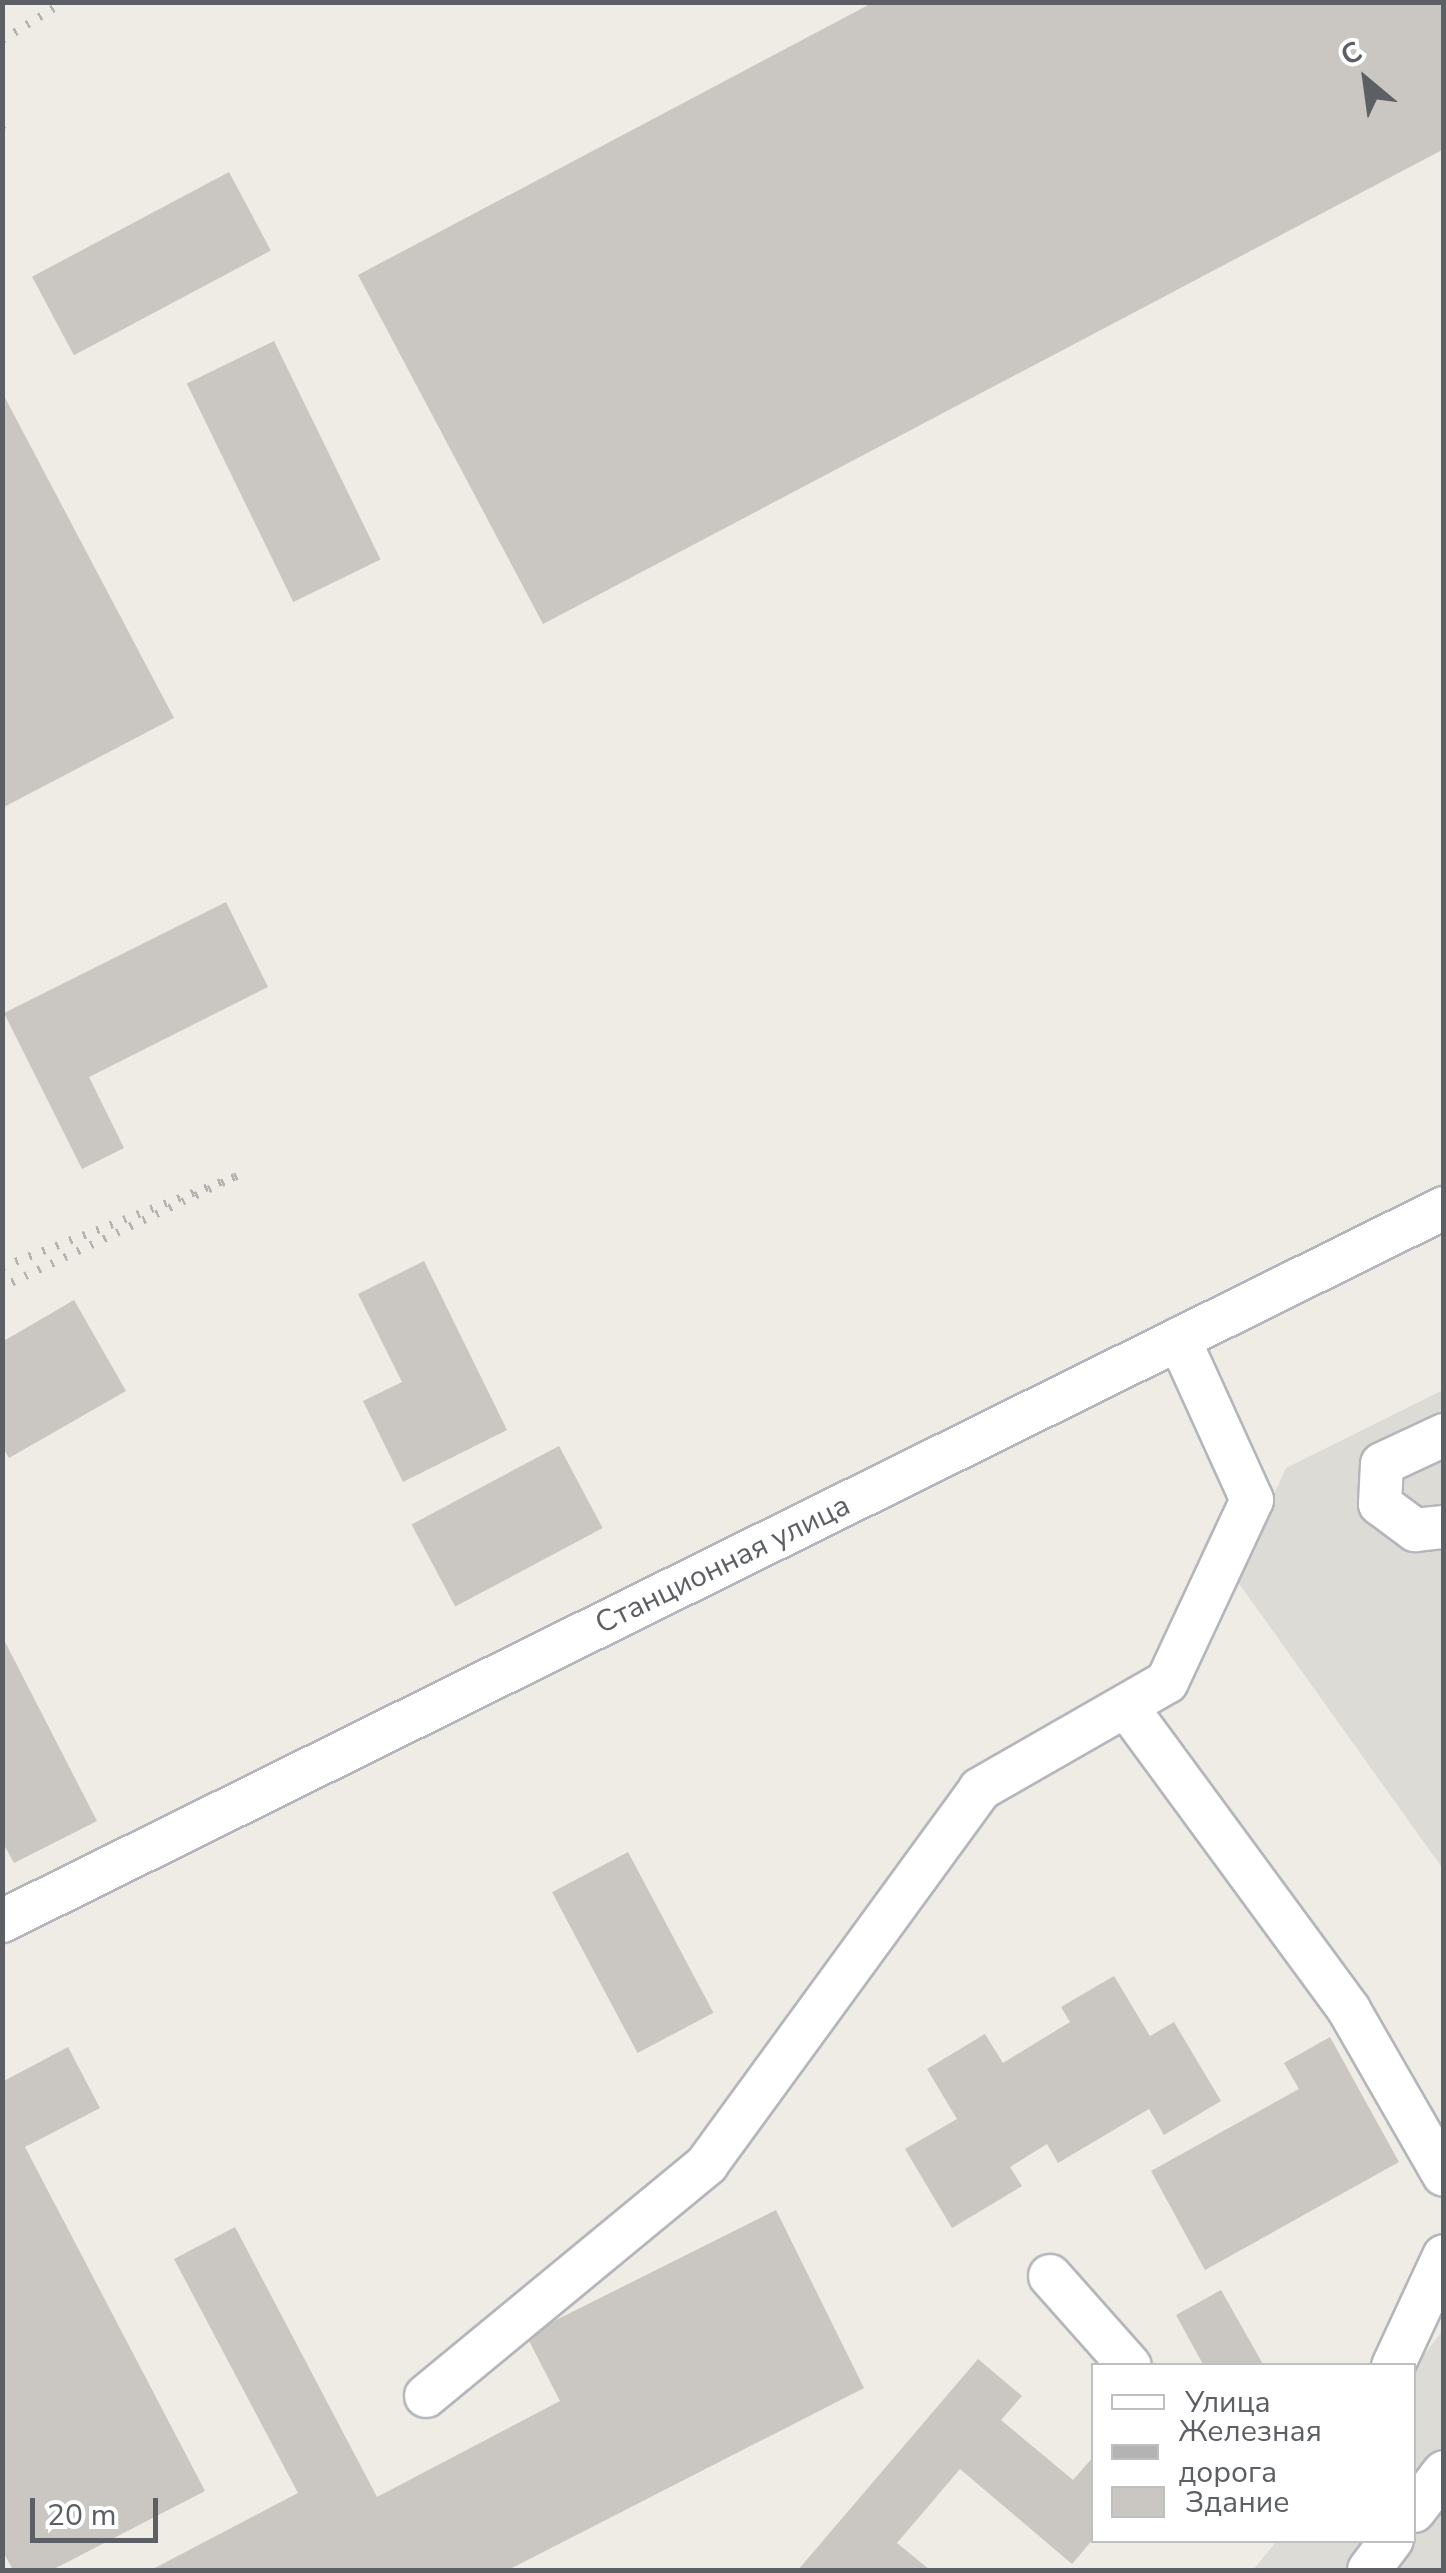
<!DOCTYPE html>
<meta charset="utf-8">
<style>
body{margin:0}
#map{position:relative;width:1446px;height:2573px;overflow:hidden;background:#eeece4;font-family:"Nunito Sans",sans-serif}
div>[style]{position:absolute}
.industrial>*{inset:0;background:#dddbd6}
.building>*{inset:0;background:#cac6c1;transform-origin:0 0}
.roads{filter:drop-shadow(2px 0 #b4b6bb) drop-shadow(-2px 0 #b4b6bb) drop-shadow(0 2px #b4b6bb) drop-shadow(0 -2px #b4b6bb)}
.minor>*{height:42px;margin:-21px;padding:0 21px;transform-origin:21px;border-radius:21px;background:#fff}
.rail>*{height:8px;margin-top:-4px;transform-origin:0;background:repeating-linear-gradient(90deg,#b3b3b4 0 2.5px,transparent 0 14.5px)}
span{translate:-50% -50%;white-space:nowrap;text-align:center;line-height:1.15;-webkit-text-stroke:8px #fff;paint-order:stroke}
.street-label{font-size:30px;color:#5c5f64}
.frame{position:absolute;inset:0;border:5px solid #5c5f64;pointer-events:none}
.legend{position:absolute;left:1091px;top:2363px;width:325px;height:180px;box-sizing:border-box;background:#fff;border:2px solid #bebfc1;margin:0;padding:12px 18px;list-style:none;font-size:30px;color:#5c5f64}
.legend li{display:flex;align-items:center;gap:20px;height:50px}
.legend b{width:50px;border:2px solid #bebfc1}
.north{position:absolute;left:1316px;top:30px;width:100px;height:100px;-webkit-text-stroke:8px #fff;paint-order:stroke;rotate:331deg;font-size:28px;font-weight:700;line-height:40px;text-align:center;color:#5c5f64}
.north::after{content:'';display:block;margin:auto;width:35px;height:45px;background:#5c5f64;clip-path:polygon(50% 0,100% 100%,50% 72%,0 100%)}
.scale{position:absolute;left:30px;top:2498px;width:128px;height:45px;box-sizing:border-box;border:5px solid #5c5f64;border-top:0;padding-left:12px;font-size:30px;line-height:35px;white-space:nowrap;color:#5c5f64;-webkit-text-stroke:8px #fff;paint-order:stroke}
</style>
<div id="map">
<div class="industrial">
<div style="clip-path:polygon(1443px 1390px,1443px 1869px,1235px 1578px,1286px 1468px)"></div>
<div style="clip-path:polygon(1443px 2330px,1443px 2570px,1253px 2570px,1277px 2541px,1414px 2540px,1414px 2368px)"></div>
</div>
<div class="building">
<div style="clip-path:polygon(874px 2px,1444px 2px,1444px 149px,543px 624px,358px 275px)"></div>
<div style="left:229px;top:172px;width:89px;height:223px;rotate:62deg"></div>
<div style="left:274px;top:341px;width:243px;height:97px;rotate:64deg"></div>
<div style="clip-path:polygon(2px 392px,174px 718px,2px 808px)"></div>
<div style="clip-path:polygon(226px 902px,268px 987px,89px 1077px,124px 1148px,82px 1169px,4px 1013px)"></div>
<div style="clip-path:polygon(424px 1261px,507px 1430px,403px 1482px,363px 1401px,402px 1382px,358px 1294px)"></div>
<div style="clip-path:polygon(74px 1300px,126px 1391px,9px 1458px,2px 1446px,2px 1342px)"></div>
<div style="left:559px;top:1446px;width:93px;height:167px;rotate:62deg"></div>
<div style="clip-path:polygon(2px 1636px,97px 1821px,14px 1863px,2px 1841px)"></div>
<div style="left:628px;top:1852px;width:182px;height:86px;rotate:62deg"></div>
<div style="clip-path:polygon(1114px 1976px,1150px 2036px,1174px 2022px,1221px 2101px,1164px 2135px,1149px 2109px,1058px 2163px,1047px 2144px,1010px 2167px,1022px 2186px,952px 2228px,905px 2149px,957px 2119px,927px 2069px,985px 2034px,1003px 2063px,1070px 2022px,1061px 2007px)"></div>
<div style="clip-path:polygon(1330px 2037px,1399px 2162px,1205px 2270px,1151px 2171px,1299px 2089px,1284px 2063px)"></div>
<div style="clip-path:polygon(68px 2047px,100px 2108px,25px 2147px,205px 2491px,52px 2570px,13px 2570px,2px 2550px,2px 2082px)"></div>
<div style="clip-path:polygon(776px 2210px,864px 2388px,508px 2570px,151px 2570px,298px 2493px,174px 2259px,235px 2227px,377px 2497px,560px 2401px,526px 2335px)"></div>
<div style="clip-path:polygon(1221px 2290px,1264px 2366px,1204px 2366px,1176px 2315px)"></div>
<div style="clip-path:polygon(978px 2359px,1022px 2396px,1001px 2420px,1073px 2480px,1094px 2456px,1094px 2538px,1072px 2564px,960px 2469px,897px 2543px,930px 2570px,798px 2570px)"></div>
</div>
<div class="roads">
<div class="minor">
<div style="left:1444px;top:1435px;width:68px;rotate:154.9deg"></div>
<div style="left:1382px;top:1464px;width:40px;rotate:92.9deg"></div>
<div style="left:1380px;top:1504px;width:44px;rotate:36.6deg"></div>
<div style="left:1415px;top:1530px;width:29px;rotate:-6deg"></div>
<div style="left:1126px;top:1706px;width:377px;rotate:53.7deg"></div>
<div style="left:1349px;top:2010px;width:190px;rotate:60.1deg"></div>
<div style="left:2px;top:1921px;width:1609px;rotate:-26.31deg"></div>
<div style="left:1050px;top:2276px;width:120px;rotate:48.4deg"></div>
<div style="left:1393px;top:2366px;width:121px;rotate:-65.1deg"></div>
<div style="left:426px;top:2396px;width:364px;rotate:-39.5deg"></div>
<div style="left:707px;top:2164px;width:464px;rotate:-53.9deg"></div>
<div style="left:980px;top:1789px;width:215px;rotate:-29.8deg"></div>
<div style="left:1167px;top:1682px;width:201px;rotate:-65deg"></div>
<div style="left:1252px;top:1500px;width:177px;rotate:-114.4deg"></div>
<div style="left:1414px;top:2511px;width:49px;rotate:-52.4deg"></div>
<div style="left:1369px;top:2570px;width:38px;rotate:-53deg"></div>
</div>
</div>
<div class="rail">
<div style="left:2px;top:40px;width:73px;rotate:-31.5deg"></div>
<div style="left:2px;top:126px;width:4px;rotate:-34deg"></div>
<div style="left:2px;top:1267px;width:252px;rotate:-21.2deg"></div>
<div style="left:237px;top:1176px;width:260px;rotate:154.7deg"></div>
</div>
<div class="street-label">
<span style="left:723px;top:1565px;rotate:-26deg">Станционная улица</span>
</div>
<div class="frame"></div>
<ul class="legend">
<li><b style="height:12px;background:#fff"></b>Улица</li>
<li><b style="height:12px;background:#b3b3b4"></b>Железная дорога</li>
<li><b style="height:28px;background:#cac6c1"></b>Здание</li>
</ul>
<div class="north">С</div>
<div class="scale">20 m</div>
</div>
